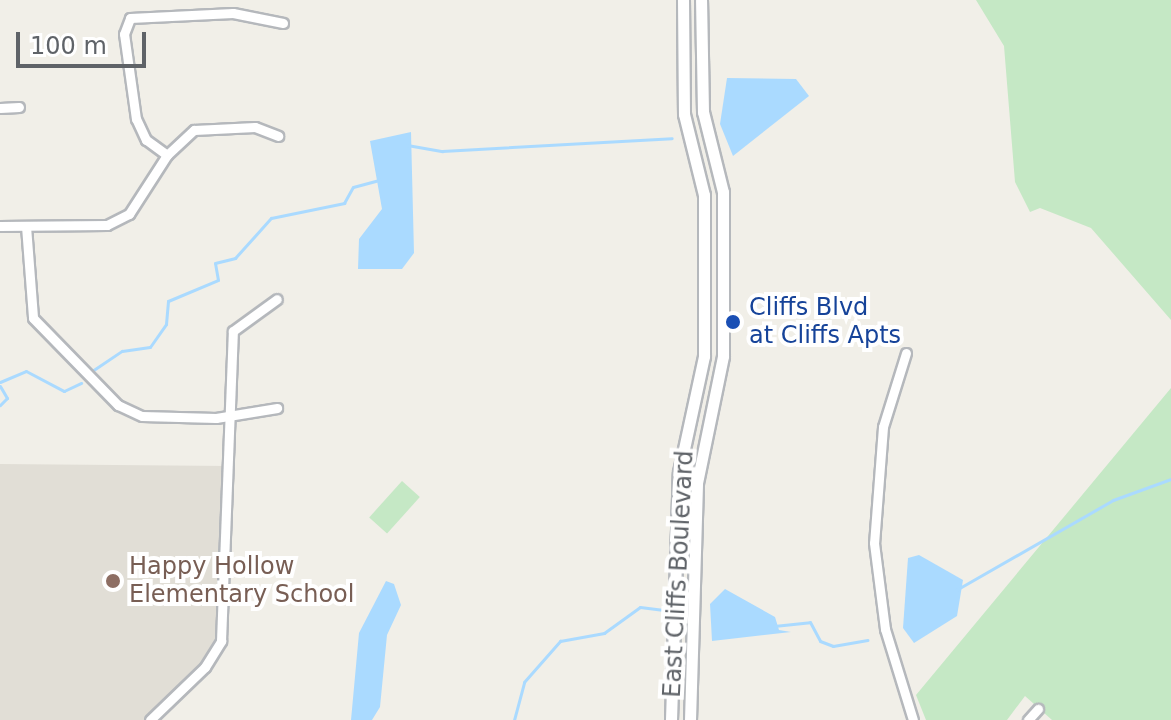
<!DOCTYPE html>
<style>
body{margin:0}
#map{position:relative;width:1171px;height:720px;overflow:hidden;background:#f1efe8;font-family:"DejaVu Sans",sans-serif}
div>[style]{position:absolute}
.education>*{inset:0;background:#e1ded6}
.green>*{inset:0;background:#c5e8c5;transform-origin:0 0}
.water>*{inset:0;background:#aadaff}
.stream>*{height:3px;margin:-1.5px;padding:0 1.5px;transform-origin:1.5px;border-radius:1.5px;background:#aadaff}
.roads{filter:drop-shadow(2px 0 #b5b8bc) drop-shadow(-2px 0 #b5b8bc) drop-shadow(0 2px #b5b8bc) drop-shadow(0 -2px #b5b8bc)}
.minor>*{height:9px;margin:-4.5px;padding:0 4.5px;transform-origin:4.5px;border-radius:4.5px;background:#fff}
.tertiary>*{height:11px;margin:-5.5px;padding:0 5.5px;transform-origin:5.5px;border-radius:5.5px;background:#fff}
.dots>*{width:22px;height:22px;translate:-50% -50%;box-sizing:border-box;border:4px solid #fff;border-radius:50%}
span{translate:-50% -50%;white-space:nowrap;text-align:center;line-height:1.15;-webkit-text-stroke:8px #fff;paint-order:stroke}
.transit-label{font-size:24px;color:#164399}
.left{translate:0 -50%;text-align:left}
.education-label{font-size:24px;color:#785e54}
.street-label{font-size:24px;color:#5f6368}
.scale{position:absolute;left:16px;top:32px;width:130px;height:36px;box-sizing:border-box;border:4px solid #5f6368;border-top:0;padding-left:10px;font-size:24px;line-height:28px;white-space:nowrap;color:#5f6368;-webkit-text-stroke:6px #fff;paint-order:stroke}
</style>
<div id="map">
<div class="education">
<div style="clip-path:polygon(0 464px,229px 466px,226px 610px,213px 655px,150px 720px,0 720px)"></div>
</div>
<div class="green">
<div style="clip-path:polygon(976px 0,1171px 0,1171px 320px,1091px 228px,1040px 208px,1030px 212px,1015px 182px,1004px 46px)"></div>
<div style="clip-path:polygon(1171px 388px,1171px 720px,1052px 720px,1025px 696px,1007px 720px,926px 720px,916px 695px)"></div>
<div style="left:402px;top:481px;width:24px;height:49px;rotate:42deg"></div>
</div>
<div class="water">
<div style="clip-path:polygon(727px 78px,796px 79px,809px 96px,733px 156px,720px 124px)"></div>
<div style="clip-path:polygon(411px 132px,414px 253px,402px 269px,358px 269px,359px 239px,382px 209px,370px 141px)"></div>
<div style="clip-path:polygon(919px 555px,963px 580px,957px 616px,914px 643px,903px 628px,908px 558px)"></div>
<div style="clip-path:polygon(386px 581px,394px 584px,401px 605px,387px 635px,380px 707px,372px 720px,351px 720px,359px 633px)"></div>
<div style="clip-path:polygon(725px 589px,775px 617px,779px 630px,791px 632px,712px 641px,710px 604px)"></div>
</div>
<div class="stream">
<div style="left:407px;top:145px;width:36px;rotate:10deg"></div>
<div style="left:442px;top:151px;width:230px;rotate:-3.2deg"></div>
<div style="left:92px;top:371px;width:36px;rotate:-34deg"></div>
<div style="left:122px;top:351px;width:28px;rotate:-8deg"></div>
<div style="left:150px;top:347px;width:28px;rotate:-55deg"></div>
<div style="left:166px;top:324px;width:23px;rotate:-85deg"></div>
<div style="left:168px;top:301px;width:54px;rotate:-22.8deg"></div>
<div style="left:218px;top:280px;width:17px;rotate:-100deg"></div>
<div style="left:215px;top:263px;width:21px;rotate:-14deg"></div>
<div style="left:235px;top:258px;width:54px;rotate:-48deg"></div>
<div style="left:271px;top:218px;width:75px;rotate:-11.6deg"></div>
<div style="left:344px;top:203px;width:18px;rotate:-61deg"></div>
<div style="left:353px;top:187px;width:28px;rotate:-15deg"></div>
<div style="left:0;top:382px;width:28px;rotate:-23deg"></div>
<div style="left:26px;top:371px;width:43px;rotate:27.8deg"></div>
<div style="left:64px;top:391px;width:19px;rotate:-25deg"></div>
<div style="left:0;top:386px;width:14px;rotate:60deg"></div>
<div style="left:7px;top:398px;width:10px;rotate:135deg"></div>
<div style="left:956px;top:590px;width:181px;rotate:-29.8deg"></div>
<div style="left:1113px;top:500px;width:62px;rotate:-19.9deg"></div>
<div style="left:774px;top:626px;width:36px;rotate:-6deg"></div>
<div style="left:810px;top:622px;width:21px;rotate:62deg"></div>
<div style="left:820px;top:641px;width:14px;rotate:21deg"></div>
<div style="left:833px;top:646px;width:35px;rotate:-10deg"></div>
<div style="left:514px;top:720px;width:39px;rotate:-75deg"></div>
<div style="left:524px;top:682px;width:55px;rotate:-48.7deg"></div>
<div style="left:560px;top:641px;width:45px;rotate:-10.3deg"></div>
<div style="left:604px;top:633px;width:44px;rotate:-35.8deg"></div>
<div style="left:640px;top:607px;width:26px;rotate:7deg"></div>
</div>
<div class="roads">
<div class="minor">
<div style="left:0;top:108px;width:19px;rotate:-3deg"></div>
<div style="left:167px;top:155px;width:26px;rotate:-144deg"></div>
<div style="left:146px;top:140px;width:23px;rotate:-115deg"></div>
<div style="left:136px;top:119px;width:86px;rotate:-98deg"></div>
<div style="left:124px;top:34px;width:17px;rotate:-69deg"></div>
<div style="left:130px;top:18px;width:103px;rotate:-2.8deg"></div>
<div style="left:233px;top:13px;width:51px;rotate:11.3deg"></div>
<div style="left:0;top:226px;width:107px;rotate:-0.5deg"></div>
<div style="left:107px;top:225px;width:25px;rotate:-27deg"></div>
<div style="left:129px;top:214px;width:70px;rotate:-57.2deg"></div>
<div style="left:167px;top:155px;width:37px;rotate:-43deg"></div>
<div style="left:194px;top:130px;width:61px;rotate:-2.8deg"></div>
<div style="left:255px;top:127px;width:25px;rotate:21deg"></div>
<div style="left:26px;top:226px;width:92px;rotate:85.6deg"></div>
<div style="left:33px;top:318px;width:122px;rotate:45.7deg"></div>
<div style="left:118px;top:405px;width:26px;rotate:25deg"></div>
<div style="left:142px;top:416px;width:74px;rotate:1.5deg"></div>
<div style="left:216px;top:418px;width:62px;rotate:-9.3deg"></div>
<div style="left:906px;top:353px;width:77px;rotate:107.3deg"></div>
<div style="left:883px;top:427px;width:116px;rotate:94.4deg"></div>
<div style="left:874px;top:543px;width:87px;rotate:82.7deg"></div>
<div style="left:885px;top:629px;width:95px;rotate:72.9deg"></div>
<div style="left:150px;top:720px;width:76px;rotate:-43.9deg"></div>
<div style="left:205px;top:667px;width:31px;rotate:-58deg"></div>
<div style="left:221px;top:641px;width:310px;rotate:-87.8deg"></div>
<div style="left:233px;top:331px;width:54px;rotate:-36deg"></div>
<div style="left:1028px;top:720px;width:15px;rotate:-48deg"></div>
</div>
<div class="tertiary">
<div style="left:671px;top:720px;width:248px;rotate:-88.2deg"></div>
<div style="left:679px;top:472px;width:119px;rotate:-77.8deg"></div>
<div style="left:704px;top:356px;width:161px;rotate:-90deg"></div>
<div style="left:704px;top:195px;width:83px;rotate:-103.9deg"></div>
<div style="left:684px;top:114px;width:114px;rotate:-90.5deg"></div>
<div style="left:690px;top:720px;width:237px;rotate:-88.3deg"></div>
<div style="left:697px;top:483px;width:130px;rotate:-78.4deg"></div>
<div style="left:723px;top:356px;width:164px;rotate:-90deg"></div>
<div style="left:723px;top:192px;width:82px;rotate:-104deg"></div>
<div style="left:703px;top:112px;width:112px;rotate:-91deg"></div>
</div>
</div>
<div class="dots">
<div style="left:733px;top:322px;background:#1a4fb4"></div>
<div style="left:113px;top:581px;background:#8d6e63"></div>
</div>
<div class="transit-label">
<span class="left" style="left:749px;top:322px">Cliffs Blvd<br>at Cliffs Apts</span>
</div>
<div class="education-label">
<span class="left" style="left:129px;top:581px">Happy Hollow<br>Elementary School</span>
</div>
<div class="street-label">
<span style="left:679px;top:574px;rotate:-87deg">East Cliffs Boulevard</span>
</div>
<div class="scale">100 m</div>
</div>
